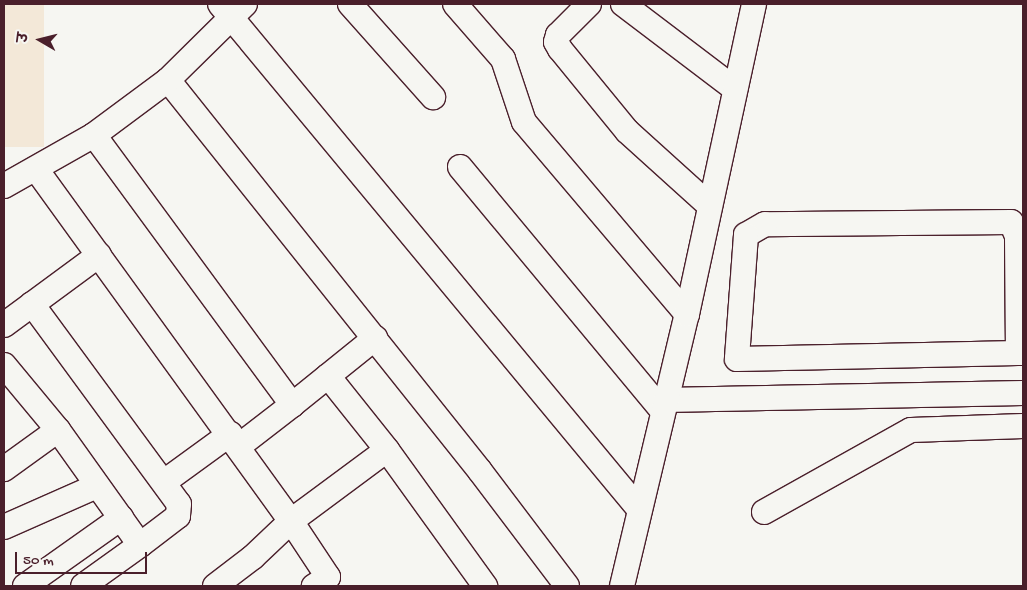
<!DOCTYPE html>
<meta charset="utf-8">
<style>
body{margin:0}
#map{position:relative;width:1027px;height:590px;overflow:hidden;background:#f6f6f2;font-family:"Gochi Hand","Playpen Sans Deva",sans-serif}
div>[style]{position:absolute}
.built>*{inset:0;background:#f3e8d8;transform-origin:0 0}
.roads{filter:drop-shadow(1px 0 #4a1f2b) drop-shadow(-1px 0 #4a1f2b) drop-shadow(0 1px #4a1f2b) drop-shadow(0 -1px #4a1f2b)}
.minor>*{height:24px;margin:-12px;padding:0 12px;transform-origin:12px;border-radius:12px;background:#f6f6f2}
span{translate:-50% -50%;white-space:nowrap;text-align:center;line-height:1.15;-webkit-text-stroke:4px #f6f6f2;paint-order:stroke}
.frame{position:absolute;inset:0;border:5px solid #4a1f2b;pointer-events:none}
.north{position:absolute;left:15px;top:15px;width:50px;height:50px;-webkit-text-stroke:4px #f6f6f2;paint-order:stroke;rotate:278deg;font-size:14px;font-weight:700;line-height:20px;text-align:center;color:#4a1f2b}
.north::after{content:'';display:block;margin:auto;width:18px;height:22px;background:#4a1f2b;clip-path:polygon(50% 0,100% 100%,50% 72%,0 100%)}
.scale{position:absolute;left:15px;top:552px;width:132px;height:22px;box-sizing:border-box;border:2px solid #4a1f2b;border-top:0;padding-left:6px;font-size:15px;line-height:18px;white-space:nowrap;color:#4a1f2b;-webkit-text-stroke:4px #f6f6f2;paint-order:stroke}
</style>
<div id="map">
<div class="built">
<div style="left:4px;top:4px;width:40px;height:143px"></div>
</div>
<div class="roads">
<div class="minor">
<div style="left:220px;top:4px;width:656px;rotate:50.32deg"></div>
<div style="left:350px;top:4px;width:125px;rotate:48.3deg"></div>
<div style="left:455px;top:4px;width:73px;rotate:48.9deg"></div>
<div style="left:503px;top:59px;width:66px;rotate:71.6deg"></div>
<div style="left:524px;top:122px;width:252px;rotate:49.7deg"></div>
<div style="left:589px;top:4px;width:44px;rotate:135deg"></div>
<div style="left:558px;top:35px;width:7px;rotate:106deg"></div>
<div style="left:556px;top:42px;width:8px;rotate:60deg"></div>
<div style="left:560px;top:49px;width:106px;rotate:50.7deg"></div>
<div style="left:627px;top:131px;width:110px;rotate:42.1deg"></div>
<div style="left:623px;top:4px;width:141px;rotate:37.2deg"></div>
<div style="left:168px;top:80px;width:500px;rotate:51.41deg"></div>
<div style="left:480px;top:471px;width:144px;rotate:52.9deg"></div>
<div style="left:94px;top:135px;width:335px;rotate:53.7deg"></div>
<div style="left:292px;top:405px;width:67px;rotate:142.3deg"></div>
<div style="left:460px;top:167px;width:316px;rotate:50.3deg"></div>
<div style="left:36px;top:169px;width:435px;rotate:54.1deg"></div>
<div style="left:291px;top:521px;width:119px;rotate:-36.5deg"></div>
<div style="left:387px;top:450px;width:168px;rotate:54.2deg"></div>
<div style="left:4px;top:186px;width:103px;rotate:-29.5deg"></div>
<div style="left:94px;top:135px;width:92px;rotate:-36.6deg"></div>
<div style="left:168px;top:80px;width:108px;rotate:-44.6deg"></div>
<div style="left:32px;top:304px;width:248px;rotate:53.7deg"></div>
<div style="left:179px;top:504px;width:12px;rotate:95deg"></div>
<div style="left:178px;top:516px;width:48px;rotate:142.7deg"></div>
<div style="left:4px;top:325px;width:118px;rotate:-36.4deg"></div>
<div style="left:1018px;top:353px;width:117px;rotate:-90.5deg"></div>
<div style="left:1017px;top:236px;width:15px;rotate:-113deg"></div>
<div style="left:1011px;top:222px;width:246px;rotate:179.5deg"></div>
<div style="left:765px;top:224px;width:22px;rotate:150deg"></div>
<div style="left:746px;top:235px;width:124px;rotate:94.2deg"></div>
<div style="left:737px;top:359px;width:281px;rotate:-1.2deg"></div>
<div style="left:1018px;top:353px;width:5px"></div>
<div style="left:4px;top:365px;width:85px;rotate:50.3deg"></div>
<div style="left:58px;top:430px;width:67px;rotate:144.2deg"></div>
<div style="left:328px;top:376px;width:95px;rotate:51.4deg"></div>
<div style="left:664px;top:400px;width:359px;rotate:-1.1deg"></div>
<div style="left:292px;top:405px;width:107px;rotate:-38.9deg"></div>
<div style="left:58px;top:430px;width:141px;rotate:54.5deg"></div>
<div style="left:140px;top:545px;width:70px;rotate:144.3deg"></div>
<div style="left:164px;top:482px;width:82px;rotate:-36deg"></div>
<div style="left:764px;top:512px;width:168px;rotate:-29.2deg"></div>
<div style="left:911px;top:430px;width:112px;rotate:-2deg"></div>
<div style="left:4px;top:527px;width:102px;rotate:-23.8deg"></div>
<div style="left:25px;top:586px;width:118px;rotate:-35.3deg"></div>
<div style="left:215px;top:586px;width:48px;rotate:-37.3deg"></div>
<div style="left:253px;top:557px;width:52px;rotate:-43.5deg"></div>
<div style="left:291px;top:521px;width:67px;rotate:56.5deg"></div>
<div style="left:328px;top:577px;width:17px;rotate:147deg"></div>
<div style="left:622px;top:586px;width:280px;rotate:-76.6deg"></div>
<div style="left:687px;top:314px;width:317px;rotate:-77.8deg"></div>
</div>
</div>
<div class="frame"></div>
<div class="north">उ</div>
<div class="scale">50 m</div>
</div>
